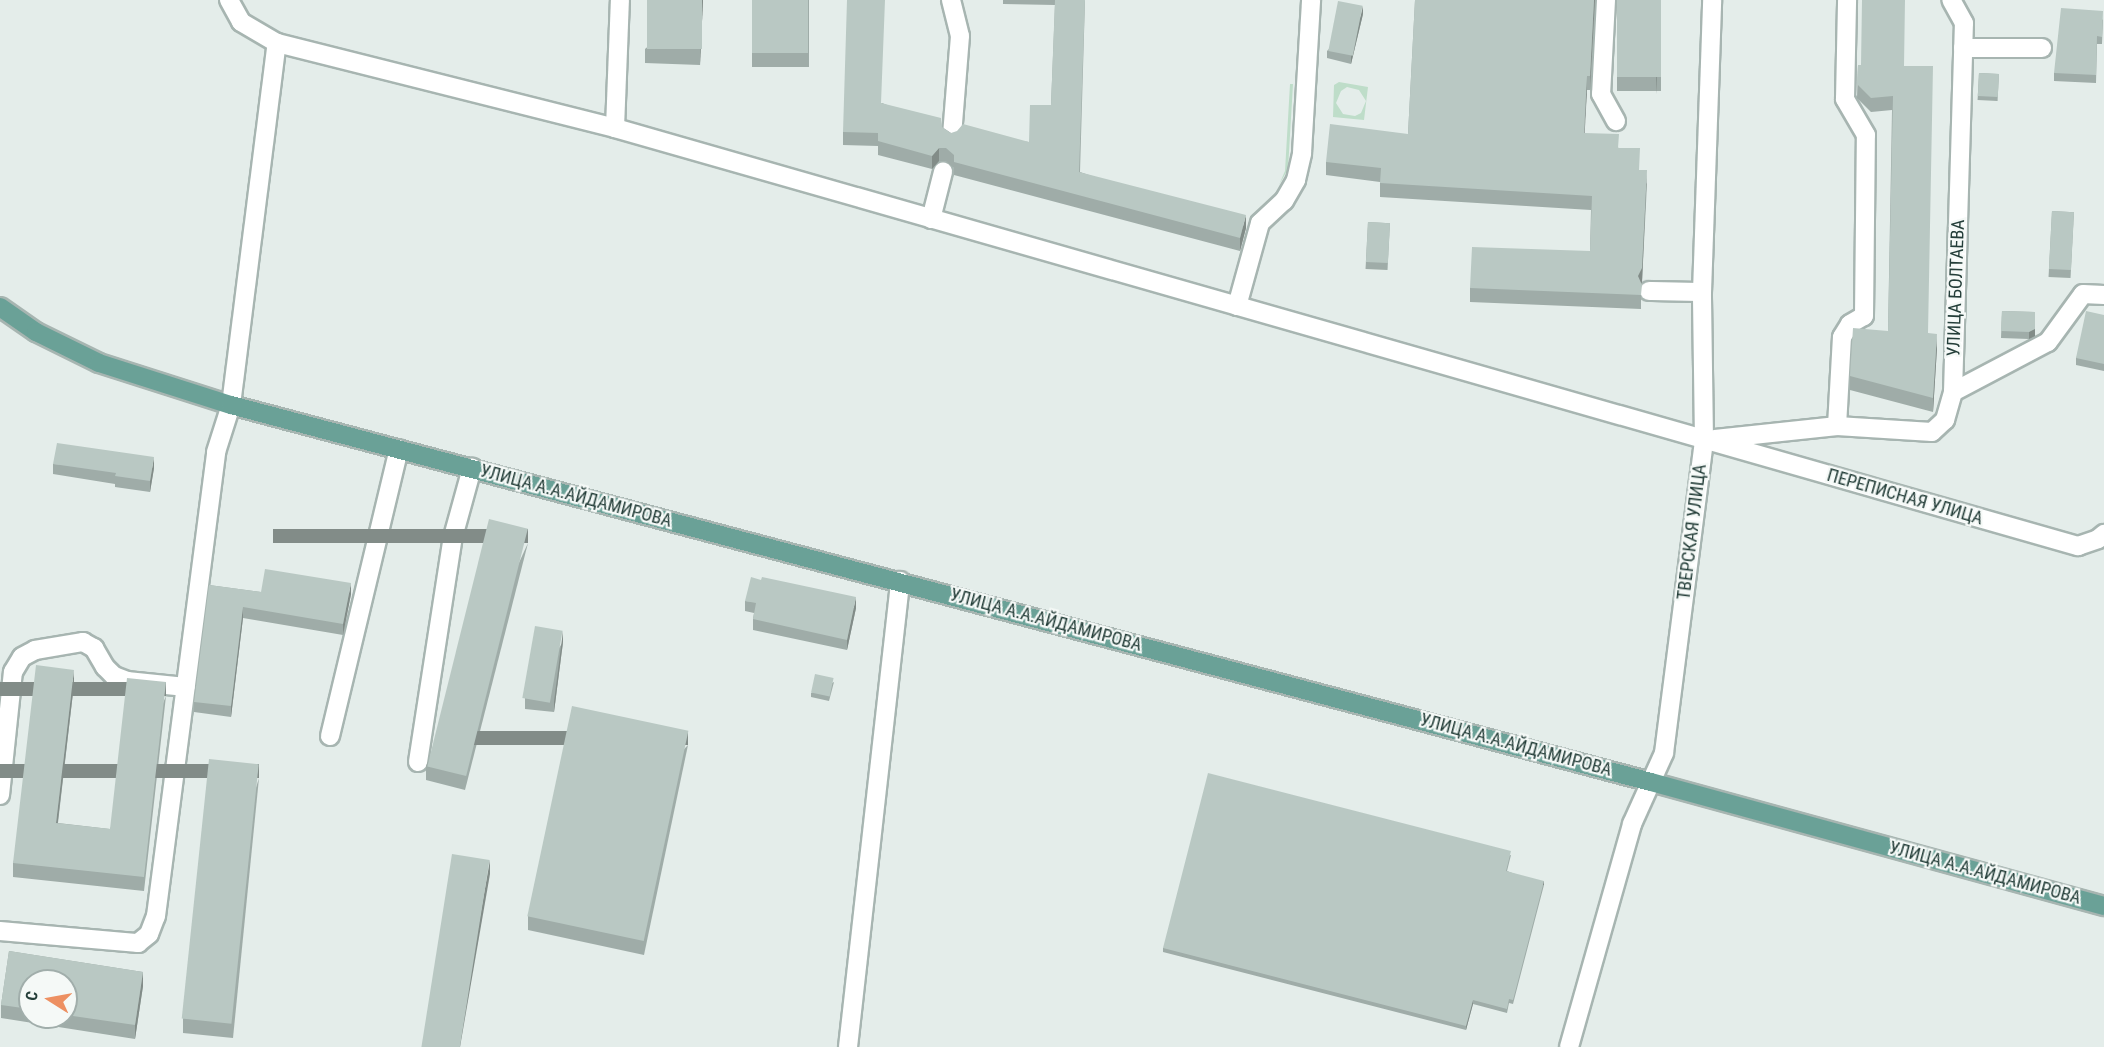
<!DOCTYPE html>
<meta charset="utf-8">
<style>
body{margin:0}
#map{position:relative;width:2104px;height:1047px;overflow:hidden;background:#e4edea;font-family:"Roboto Condensed",sans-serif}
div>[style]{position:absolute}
.green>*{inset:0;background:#beddc9}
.roads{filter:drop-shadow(2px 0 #a7b5b1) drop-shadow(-2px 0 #a7b5b1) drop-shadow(0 2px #a7b5b1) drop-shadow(0 -2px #a7b5b1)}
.minor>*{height:18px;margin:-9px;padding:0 9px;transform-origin:9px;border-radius:9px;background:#fff}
.major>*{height:18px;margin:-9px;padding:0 9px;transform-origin:9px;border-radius:9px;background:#6aa197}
.wall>*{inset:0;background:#9faca8;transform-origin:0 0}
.shaded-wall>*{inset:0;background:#828c88;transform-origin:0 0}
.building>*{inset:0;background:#b9c8c3;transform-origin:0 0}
span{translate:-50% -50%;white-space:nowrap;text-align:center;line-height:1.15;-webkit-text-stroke:4.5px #f5f9f7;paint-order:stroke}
.street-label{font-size:18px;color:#243e39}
.north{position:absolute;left:18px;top:969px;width:60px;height:60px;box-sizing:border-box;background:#f5f9f7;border:2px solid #a1aeab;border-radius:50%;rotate:281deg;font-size:16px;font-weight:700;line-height:24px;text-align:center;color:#243e39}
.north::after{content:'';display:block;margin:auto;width:21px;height:27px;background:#ed9062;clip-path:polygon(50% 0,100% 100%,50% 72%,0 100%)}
</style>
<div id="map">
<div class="green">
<div style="clip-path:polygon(evenodd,1339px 82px,1368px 87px,1364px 120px,1333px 117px,1334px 85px,1339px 82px,1347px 87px,1359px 90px,1366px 101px,1361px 113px,1355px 116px,1343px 114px,1336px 103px,1341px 91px,1347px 87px)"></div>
<div style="clip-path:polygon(1290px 84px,1293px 84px,1288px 169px,1279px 185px,1285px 171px)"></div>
</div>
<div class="roads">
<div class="minor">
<div style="left:229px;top:0;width:25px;rotate:61deg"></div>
<div style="left:241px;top:22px;width:42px;rotate:30.3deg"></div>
<div style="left:951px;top:0;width:37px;rotate:76deg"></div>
<div style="left:960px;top:36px;width:99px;rotate:94.6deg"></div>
<div style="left:1606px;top:0;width:94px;rotate:93deg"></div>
<div style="left:1601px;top:94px;width:31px;rotate:61deg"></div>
<div style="left:1963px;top:48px;width:79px"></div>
<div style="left:615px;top:128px;width:128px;rotate:-87.8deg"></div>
<div style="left:931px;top:219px;width:49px;rotate:-75.7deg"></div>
<div style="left:1649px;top:291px;width:53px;rotate:1.1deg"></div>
<div style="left:1237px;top:306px;width:86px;rotate:-74.5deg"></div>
<div style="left:1260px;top:223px;width:33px;rotate:-43deg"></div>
<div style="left:1284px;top:201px;width:24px;rotate:-60deg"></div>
<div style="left:1296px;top:180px;width:28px;rotate:-77deg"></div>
<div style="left:1302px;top:153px;width:153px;rotate:-86.6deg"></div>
<div style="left:1953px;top:392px;width:107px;rotate:-27.8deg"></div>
<div style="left:2048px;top:342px;width:59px;rotate:-53.9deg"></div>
<div style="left:2083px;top:294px;width:21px;rotate:3deg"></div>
<div style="left:1837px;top:426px;width:89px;rotate:-86.8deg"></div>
<div style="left:1842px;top:337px;width:15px;rotate:-58deg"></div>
<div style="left:1850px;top:324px;width:16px;rotate:-30deg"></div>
<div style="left:1864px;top:316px;width:181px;rotate:-89.4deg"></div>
<div style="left:1866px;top:135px;width:42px;rotate:-120.3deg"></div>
<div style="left:1845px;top:99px;width:99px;rotate:-88.8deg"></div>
<div style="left:1715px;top:439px;width:123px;rotate:-6.1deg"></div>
<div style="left:1837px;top:426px;width:95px;rotate:3.6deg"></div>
<div style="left:1932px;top:432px;width:18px;rotate:-43deg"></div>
<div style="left:1945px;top:420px;width:29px;rotate:-74deg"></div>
<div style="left:1953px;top:392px;width:369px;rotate:-88.3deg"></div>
<div style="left:1964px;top:23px;width:26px;rotate:-119deg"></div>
<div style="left:330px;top:736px;width:295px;rotate:-76.5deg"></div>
<div style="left:418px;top:762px;width:228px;rotate:-81.2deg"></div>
<div style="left:453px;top:537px;width:72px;rotate:-74.6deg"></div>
<div style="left:0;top:795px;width:124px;rotate:-84deg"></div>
<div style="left:13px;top:672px;width:17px;rotate:-59deg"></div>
<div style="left:22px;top:657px;width:15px;rotate:-28deg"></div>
<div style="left:35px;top:650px;width:49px;rotate:-9.5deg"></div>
<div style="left:83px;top:642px;width:13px;rotate:29deg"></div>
<div style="left:94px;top:648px;width:22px;rotate:60deg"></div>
<div style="left:105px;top:667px;width:13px;rotate:45deg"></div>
<div style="left:114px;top:676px;width:14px;rotate:21deg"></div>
<div style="left:127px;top:681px;width:59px;rotate:5.8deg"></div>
<div style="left:0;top:931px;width:139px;rotate:5deg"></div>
<div style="left:138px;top:943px;width:14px;rotate:-39deg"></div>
<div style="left:149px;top:934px;width:19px;rotate:-69deg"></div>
<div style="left:156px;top:916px;width:468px;rotate:-82.6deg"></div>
<div style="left:216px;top:452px;width:49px;rotate:-72.3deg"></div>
<div style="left:231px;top:405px;width:365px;rotate:-82.8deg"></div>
<div style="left:277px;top:43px;width:349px;rotate:14.1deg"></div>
<div style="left:615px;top:128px;width:1522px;rotate:15.95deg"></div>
<div style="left:2078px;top:546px;width:21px;rotate:-19deg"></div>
<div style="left:2098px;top:539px;width:8px;rotate:-40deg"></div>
<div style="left:848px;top:1047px;width:469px;rotate:-83.6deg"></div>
<div style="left:1569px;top:1047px;width:232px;rotate:-74.2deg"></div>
<div style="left:1632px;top:824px;width:78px;rotate:-65.7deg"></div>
<div style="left:1664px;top:753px;width:315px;rotate:-82.7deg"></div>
<div style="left:1704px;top:441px;width:149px;rotate:-90.8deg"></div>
<div style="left:1702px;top:292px;width:292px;rotate:-88deg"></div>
</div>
<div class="major">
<div style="left:0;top:307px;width:44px;rotate:34.8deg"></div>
<div style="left:36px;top:332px;width:70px;rotate:26.2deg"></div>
<div style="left:99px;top:363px;width:139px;rotate:17.7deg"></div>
<div style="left:231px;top:405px;width:1469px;rotate:14.87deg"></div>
<div style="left:1651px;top:782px;width:470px;rotate:15.3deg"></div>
</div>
</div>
<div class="wall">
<div style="clip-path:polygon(703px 0,700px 65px,645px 63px,645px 49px)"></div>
<div style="left:752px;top:0;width:57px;height:67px"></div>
<div style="clip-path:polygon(1003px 0,1085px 0,1080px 172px,1246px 228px,1240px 251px,954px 175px,954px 168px,946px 161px,939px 161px,932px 169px,878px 155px,878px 146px,843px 145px,843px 132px,882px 103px,942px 127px,951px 133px,1029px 142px,1051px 105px,1055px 5px,1003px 4px)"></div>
<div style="clip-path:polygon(1415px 0,1595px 0,1590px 90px,1587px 90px,1584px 133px,1619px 148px,1639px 170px,1647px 184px,1642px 282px,1641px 284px,1641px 309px,1470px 302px,1470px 288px,1590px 251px,1591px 210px,1380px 197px,1380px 182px,1326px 175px,1326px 162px,1408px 134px)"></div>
<div style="left:1617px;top:0;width:44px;height:91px"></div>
<div style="clip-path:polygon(1363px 14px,1351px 64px,1327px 58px,1327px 51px)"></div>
<div style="clip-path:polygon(2103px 19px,2102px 44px,2097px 44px,2096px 83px,2054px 81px,2054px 73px)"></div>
<div style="clip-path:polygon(1858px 65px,1904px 66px,1928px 333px,1937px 348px,1933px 412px,1850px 390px,1850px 376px,1888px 331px,1892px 110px,1871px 112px,1857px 98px)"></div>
<div style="left:1979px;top:73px;width:20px;height:27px;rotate:3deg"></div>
<div style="left:2052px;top:211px;width:22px;height:66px;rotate:3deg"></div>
<div style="left:1368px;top:222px;width:22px;height:47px;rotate:3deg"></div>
<div style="clip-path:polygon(2002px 311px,2035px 312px,2035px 336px,2029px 339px,2001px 338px)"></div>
<div style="clip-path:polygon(2104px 315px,2104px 371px,2076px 365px,2076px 358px)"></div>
<div style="clip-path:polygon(53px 464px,154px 468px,150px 492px,115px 487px,115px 484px,53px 474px)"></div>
<div style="clip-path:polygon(528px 543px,465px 790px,426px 780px,426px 766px)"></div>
<div style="clip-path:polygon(209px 585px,261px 592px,351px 594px,343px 635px,243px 618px,231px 717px,194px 712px,194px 702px)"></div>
<div style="clip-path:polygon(745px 601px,856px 608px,847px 650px,753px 630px,753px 619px,754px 613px,745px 611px)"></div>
<div style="clip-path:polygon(563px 642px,554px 712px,525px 709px,525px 698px)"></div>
<div style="clip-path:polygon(834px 682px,829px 701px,811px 697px,811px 693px)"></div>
<div style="clip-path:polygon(74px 684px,58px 823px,110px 829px,166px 696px,144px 891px,13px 877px,13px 863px)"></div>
<div style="clip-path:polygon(688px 745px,644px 955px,528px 930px,528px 916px)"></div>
<div style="clip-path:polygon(259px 778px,233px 1038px,183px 1033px,183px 1019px)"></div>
<div style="clip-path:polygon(1511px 855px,1507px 871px,1544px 885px,1513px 1004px,1509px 1003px,1507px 1013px,1473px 1004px,1466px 1030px,1163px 952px,1163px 948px)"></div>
<div style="clip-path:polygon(evenodd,9px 951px,143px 972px,143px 986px,135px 1039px,1px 1018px,1px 1005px,9px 951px,30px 981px,66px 981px,66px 1017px,30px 1017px,30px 981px)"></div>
</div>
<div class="shaded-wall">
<div style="clip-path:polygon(702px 0,703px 0,700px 65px,700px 51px)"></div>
<div style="clip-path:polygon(1594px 0,1595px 0,1590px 90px,1590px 76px)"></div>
<div style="clip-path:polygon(1661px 0,1656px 94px,1656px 80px)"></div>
<div style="clip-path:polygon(1363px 6px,1363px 14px,1351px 64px,1351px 57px)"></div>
<div style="clip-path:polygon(1587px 76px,1587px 90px,1584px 146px,1584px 133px)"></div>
<div style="clip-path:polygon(939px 148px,939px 161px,932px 169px,932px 156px)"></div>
<div style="clip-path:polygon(1647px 170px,1642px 282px,1638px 290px,1638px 276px)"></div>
<div style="clip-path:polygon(1246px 215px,1246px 228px,1240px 251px,1240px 238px)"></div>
<div style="clip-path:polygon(2035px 320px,2035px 336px,2029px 339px,2029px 332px)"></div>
<div style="clip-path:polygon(1937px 334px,1937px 348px,1933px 412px,1933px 398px)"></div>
<div style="clip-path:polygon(154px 457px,154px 468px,150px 492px,150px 481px)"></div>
<div style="left:528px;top:529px;width:14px;height:255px;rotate:90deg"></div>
<div style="clip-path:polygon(351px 583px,351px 594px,343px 635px,343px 624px)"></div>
<div style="clip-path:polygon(856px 597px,856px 608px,847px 650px,847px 640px)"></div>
<div style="clip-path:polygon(243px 607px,243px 618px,231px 717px,231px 706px)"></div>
<div style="clip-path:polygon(563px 631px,563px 642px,554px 712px,554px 702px)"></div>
<div style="clip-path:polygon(74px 670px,74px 684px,56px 837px,56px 823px)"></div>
<div style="left:166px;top:682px;width:14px;height:196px;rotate:90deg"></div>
<div style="left:688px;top:731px;width:14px;height:215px;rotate:90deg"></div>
<div style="left:259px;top:764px;width:14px;height:261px;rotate:90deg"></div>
<div style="clip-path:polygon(490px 860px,490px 874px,460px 1047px,457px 1047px)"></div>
<div style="left:1544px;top:881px;width:4px;height:123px;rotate:90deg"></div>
<div style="clip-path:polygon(143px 972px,143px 986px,135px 1039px,135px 1025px)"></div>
<div style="clip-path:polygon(1473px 1000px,1473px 1004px,1466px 1030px,1466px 1026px)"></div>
</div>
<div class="building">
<div style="left:647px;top:0;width:55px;height:49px"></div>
<div style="left:752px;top:0;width:56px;height:53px"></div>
<div style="clip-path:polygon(847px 0,885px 0,881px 103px,941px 118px,942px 127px,951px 133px,957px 131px,963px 124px,1029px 142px,1030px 105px,1051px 105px,1055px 0,1085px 0,1079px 172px,1246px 215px,1240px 238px,954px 162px,954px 155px,946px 148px,939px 148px,932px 156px,878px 141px,878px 133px,843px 132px)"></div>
<div style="clip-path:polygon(1415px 0,1594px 0,1590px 76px,1587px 76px,1584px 133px,1619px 134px,1618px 148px,1640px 148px,1639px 170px,1647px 170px,1642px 268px,1638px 276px,1642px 285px,1641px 295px,1470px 288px,1472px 247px,1590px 251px,1592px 196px,1380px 183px,1381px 168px,1326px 162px,1330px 124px,1408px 134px)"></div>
<div style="left:1617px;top:0;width:44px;height:77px"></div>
<div style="clip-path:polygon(1862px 0,1905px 0,1904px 66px,1933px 66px,1928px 333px,1937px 334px,1933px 398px,1850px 376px,1853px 328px,1888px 331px,1893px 96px,1871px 98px,1857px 84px,1858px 65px,1861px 65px)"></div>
<div style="left:1338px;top:1px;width:25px;height:51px;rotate:11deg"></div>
<div style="clip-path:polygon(2061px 8px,2103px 11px,2102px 37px,2097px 36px,2096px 75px,2054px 73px)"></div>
<div style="left:1979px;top:73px;width:20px;height:23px;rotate:3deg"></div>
<div style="left:2052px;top:211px;width:22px;height:58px;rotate:3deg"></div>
<div style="left:1368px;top:222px;width:22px;height:40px;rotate:3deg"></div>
<div style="clip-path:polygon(2002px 311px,2035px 312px,2035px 329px,2029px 332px,2001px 331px)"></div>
<div style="clip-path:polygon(2086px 311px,2104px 315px,2104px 364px,2076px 358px)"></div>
<div style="clip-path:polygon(57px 443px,154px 457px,150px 481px,115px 476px,116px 473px,53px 464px)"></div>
<div style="left:489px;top:519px;width:40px;height:255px;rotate:14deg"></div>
<div style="clip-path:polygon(265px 569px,351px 583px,343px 624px,243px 607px,231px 706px,194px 702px,209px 585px,261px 592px)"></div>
<div style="clip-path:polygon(751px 577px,761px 580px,762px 577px,856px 597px,847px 640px,753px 619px,756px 603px,745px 601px)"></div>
<div style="left:535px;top:626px;width:28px;height:73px;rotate:10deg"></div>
<div style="clip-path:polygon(36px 665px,74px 670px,56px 823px,110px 829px,127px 678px,166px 682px,144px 877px,13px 863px)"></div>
<div style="left:815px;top:674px;width:19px;height:19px;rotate:12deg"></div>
<div style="left:572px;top:706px;width:119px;height:215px;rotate:12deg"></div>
<div style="left:209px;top:759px;width:50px;height:261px;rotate:6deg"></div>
<div style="clip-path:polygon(1208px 773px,1511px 851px,1506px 871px,1544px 881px,1513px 1000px,1509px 999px,1507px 1009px,1473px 1000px,1466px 1026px,1163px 948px)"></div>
<div style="left:452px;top:854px;width:38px;height:196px;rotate:9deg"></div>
<div style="clip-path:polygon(9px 951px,143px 972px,135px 1025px,66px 1015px,66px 981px,30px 981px,30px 1009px,1px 1005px)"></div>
</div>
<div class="street-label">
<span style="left:1956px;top:288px;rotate:-88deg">УЛИЦА БОЛТАЕВА</span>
<span style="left:576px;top:496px;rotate:15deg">УЛИЦА А.А.АЙДАМИРОВА</span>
<span style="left:1905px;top:497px;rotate:16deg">ПЕРЕПИСНАЯ УЛИЦА</span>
<span style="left:1692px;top:532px;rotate:-83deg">ТВЕРСКАЯ УЛИЦА</span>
<span style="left:1046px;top:620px;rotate:15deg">УЛИЦА А.А.АЙДАМИРОВА</span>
<span style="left:1516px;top:745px;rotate:15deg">УЛИЦА А.А.АЙДАМИРОВА</span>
<span style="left:1985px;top:873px;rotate:15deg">УЛИЦА А.А.АЙДАМИРОВА</span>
</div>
<div class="north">С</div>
</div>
